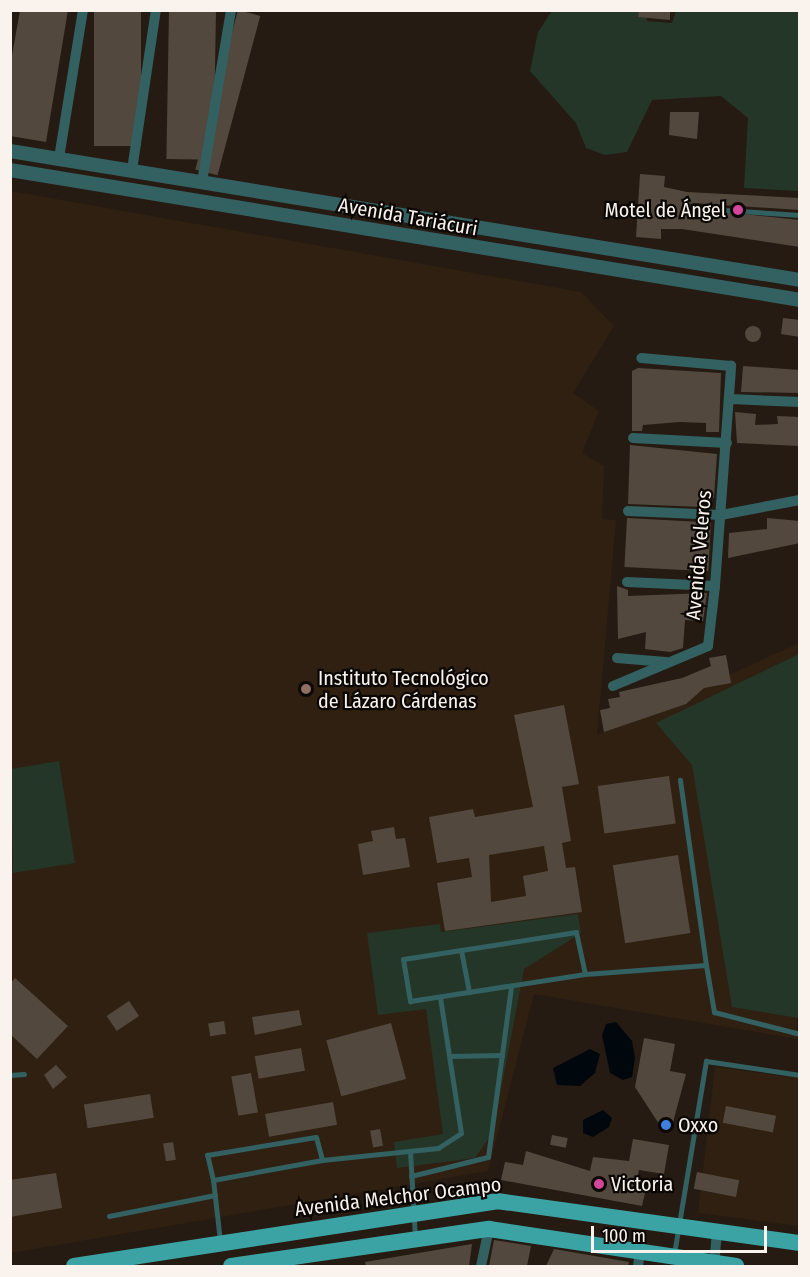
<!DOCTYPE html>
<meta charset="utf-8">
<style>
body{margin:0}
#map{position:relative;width:810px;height:1277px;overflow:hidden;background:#251b12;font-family:"Fira Sans Condensed",sans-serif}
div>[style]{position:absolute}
.built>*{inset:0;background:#2f2012}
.green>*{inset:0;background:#243627}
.water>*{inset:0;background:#00080d}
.building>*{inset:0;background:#53483e;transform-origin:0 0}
.round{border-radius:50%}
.service>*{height:5px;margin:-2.5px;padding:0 2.5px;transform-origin:2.5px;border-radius:2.5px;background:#336060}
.minor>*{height:10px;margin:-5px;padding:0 5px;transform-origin:5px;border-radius:5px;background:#336060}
.tertiary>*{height:14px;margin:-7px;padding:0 7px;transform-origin:7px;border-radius:7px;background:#336060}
.primary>*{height:16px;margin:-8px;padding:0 8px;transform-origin:8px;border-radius:8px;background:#3ca3a4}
.dots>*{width:16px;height:16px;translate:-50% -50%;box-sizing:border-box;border:3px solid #0b0704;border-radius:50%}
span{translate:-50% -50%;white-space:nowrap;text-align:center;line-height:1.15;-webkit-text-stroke:4.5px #0b0704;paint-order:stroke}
.poi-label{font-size:20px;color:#faf3ed}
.right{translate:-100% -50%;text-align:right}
.left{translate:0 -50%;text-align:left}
.street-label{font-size:20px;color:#faf3ed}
.frame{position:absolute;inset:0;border:12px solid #faf3ed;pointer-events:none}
.scale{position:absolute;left:591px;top:1226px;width:176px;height:27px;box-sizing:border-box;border:3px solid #faf3ed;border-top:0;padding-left:8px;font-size:18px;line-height:21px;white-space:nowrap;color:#faf3ed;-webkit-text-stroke:4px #0b0704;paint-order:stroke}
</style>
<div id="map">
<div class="built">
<div style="clip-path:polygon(11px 191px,581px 292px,614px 326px,573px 393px,599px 411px,582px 453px,604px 466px,602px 519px,616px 520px,597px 735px,799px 643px,797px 1039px,534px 994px,488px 1171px,11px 1253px)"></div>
<div style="clip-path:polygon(715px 1067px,799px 1078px,799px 1226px,698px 1213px)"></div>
</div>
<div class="green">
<div style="clip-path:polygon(552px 11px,646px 11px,647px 21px,672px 23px,676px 11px,799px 11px,799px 191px,744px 188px,748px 118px,721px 96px,652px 100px,627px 152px,605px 155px,586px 148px,576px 123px,530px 71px,538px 32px)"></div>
<div style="clip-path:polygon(799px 654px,799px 1018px,732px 1007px,692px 765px,656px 723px)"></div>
<div style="clip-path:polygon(59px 761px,75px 863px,13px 873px,11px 769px)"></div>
<div style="clip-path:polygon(578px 914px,581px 933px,524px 969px,493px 1132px,475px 1158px,397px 1168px,394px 1142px,443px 1134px,426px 1009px,378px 1015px,367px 933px,440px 924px,441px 932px)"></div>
</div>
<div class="water">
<div style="clip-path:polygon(616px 1022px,632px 1041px,635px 1058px,632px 1077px,623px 1080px,610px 1073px,602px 1035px,606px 1024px)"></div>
<div style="clip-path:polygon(590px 1049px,600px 1054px,595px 1073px,580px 1086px,557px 1085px,553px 1068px)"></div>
<div style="clip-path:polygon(603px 1110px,612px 1118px,609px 1127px,593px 1137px,583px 1133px,583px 1120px)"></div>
</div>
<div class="building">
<div style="clip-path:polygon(20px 10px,68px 10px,46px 142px,10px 136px,10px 67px)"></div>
<div style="left:94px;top:10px;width:47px;height:136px"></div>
<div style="left:169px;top:10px;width:47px;height:149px;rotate:1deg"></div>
<div style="left:238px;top:10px;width:23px;height:165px;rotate:15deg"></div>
<div style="clip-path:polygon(639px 10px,670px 10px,670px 20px,638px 17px)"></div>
<div style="clip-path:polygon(670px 112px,699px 112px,697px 139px,669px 135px)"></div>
<div style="clip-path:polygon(640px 174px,665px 176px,664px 187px,687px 192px,800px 198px,800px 210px,693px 203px,688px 208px,800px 220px,800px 247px,682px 229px,661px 229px,661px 239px,636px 237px)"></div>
<div style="clip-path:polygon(783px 318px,800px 320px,800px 337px,781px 334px)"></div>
<div class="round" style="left:745px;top:326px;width:16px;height:16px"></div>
<div style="clip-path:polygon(743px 366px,800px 370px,800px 393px,741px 392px)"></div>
<div style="clip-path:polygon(638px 368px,721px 373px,719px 432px,706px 432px,706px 423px,680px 422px,643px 425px,642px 431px,632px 431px,632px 371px)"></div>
<div style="clip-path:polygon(735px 412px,756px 414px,755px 425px,778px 424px,777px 416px,800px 417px,800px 446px,737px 443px)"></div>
<div style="clip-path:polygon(630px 445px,717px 454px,714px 498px,703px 497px,702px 507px,628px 504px)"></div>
<div style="left:627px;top:518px;width:84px;height:49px;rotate:3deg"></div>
<div style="clip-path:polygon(767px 518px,800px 521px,800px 543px,728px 558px,729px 533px,767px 529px)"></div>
<div style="clip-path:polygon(617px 586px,628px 590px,628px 596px,707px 593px,703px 621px,685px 620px,683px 648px,670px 652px,645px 649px,646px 632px,618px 639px)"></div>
<div style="clip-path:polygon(726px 655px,731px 683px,704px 688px,686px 704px,604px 732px,600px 710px,610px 708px,608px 699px,620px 697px,619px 692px,682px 678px,711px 666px,709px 658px)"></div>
<div style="clip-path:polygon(evenodd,564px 705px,579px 784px,562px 787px,571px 841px,562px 843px,566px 868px,575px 867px,582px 912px,445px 931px,437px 883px,472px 877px,469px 858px,437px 863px,429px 817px,473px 809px,475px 817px,533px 807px,514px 715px,564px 705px,544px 846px,548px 871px,523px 876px,526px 896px,491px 902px,489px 855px,544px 846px)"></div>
<div style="left:669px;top:776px;width:48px;height:72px;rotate:82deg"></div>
<div style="clip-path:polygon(394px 827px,396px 839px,405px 838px,410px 867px,363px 875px,358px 844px,373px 841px,371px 831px)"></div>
<div style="left:678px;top:855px;width:79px;height:66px;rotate:81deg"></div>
<div style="clip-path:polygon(15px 978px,68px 1026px,37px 1059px,10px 1034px,10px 984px)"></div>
<div style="left:129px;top:1001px;width:18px;height:27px;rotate:56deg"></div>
<div style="clip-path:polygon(299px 1010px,302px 1025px,255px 1035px,252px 1017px)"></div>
<div style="left:224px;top:1021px;width:13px;height:16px;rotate:81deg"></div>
<div style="left:391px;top:1023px;width:58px;height:67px;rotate:75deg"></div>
<div style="clip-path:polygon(644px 1038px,675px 1044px,670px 1071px,686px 1074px,672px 1126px,659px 1124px,635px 1087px)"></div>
<div style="left:301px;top:1048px;width:23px;height:47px;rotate:80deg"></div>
<div style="clip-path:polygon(56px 1065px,67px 1077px,53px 1089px,44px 1075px)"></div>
<div style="left:251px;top:1073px;width:40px;height:20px;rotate:80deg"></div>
<div style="left:150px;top:1094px;width:24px;height:67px;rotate:81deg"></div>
<div style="left:333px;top:1102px;width:23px;height:69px;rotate:80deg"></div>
<div style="left:726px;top:1106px;width:51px;height:17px;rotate:11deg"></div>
<div style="left:380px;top:1129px;width:17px;height:10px;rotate:80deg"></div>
<div style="left:552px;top:1135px;width:16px;height:10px;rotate:11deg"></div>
<div style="clip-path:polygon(633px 1139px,669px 1145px,664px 1174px,639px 1170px,634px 1190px,645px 1193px,642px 1206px,501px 1180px,505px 1162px,523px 1165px,526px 1151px,590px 1171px,593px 1157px,629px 1161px)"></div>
<div style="left:173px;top:1142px;width:18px;height:10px;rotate:81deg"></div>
<div style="left:697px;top:1172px;width:43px;height:17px;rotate:11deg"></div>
<div style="clip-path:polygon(56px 1173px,62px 1208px,10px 1217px,10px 1180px)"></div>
<div style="clip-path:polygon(494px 1240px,531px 1246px,527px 1266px,489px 1266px)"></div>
<div style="clip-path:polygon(472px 1244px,469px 1266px,366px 1266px,365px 1262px)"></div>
<div style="clip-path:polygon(554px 1249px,629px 1262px,628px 1266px,546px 1266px)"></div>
</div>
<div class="service">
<div style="left:693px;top:208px;width:107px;rotate:3.7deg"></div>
<div style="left:461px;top:950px;width:43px;rotate:79.2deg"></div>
<div style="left:706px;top:965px;width:48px;rotate:80.3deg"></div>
<div style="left:714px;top:1012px;width:89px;rotate:14.3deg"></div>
<div style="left:585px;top:974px;width:43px;rotate:-102.1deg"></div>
<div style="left:576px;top:932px;width:175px;rotate:171.1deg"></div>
<div style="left:403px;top:959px;width:43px;rotate:80.5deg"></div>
<div style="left:410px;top:1001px;width:177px;rotate:-8.8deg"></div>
<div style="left:585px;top:974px;width:121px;rotate:-4.3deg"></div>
<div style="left:706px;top:965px;width:187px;rotate:-98deg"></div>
<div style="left:449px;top:1056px;width:53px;rotate:-1.1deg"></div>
<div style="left:10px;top:1075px;width:14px;rotate:-4deg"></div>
<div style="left:410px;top:1151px;width:86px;rotate:86.7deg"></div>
<div style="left:411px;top:1176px;width:79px;rotate:-13.9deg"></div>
<div style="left:488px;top:1157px;width:173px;rotate:-82.3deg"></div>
<div style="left:213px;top:1180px;width:26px;rotate:-103deg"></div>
<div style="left:207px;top:1155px;width:110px;rotate:-9.4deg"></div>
<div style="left:316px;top:1137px;width:24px;rotate:75deg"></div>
<div style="left:109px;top:1216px;width:108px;rotate:-11.2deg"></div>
<div style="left:220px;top:1241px;width:61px;rotate:-96.5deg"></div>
<div style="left:213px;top:1180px;width:111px;rotate:-10.4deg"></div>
<div style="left:322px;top:1160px;width:117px;rotate:-5.9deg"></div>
<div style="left:438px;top:1148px;width:27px;rotate:-33deg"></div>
<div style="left:461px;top:1133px;width:138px;rotate:-98.8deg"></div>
<div style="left:674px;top:1254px;width:196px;rotate:-80.6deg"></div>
<div style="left:706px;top:1061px;width:95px;rotate:8.5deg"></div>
</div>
<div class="minor">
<div style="left:59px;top:158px;width:150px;rotate:-80.8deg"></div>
<div style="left:132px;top:170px;width:162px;rotate:-81.5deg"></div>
<div style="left:202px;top:182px;width:174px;rotate:-80.4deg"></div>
<div style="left:730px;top:399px;width:70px;rotate:2.5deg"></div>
<div style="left:633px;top:438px;width:94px;rotate:3deg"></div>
<div style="left:628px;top:511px;width:93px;rotate:2.5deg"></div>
<div style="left:721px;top:515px;width:80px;rotate:-10.8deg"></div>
<div style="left:627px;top:582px;width:88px;rotate:2.6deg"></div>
<div style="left:617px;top:658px;width:49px;rotate:4.7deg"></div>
<div style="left:613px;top:686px;width:103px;rotate:-22.8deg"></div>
<div style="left:708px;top:646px;width:60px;rotate:-83.3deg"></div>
<div style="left:715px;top:586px;width:221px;rotate:-85.8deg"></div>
<div style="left:731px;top:366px;width:90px;rotate:-174.9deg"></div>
<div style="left:481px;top:1266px;width:38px;rotate:-78deg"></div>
<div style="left:638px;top:1266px;width:15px;rotate:-82deg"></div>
<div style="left:714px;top:1266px;width:36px;rotate:-85deg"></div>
</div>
<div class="tertiary">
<div style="left:10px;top:151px;width:800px;rotate:9.27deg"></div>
<div style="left:10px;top:170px;width:801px;rotate:9.34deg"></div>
</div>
<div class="primary">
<div style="left:74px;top:1266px;width:428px;rotate:-8.7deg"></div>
<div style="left:497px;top:1201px;width:306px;rotate:7.9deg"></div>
<div style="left:231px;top:1266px;width:261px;rotate:-8.2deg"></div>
<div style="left:489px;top:1229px;width:250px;rotate:8.5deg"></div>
</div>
<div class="dots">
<div style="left:738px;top:210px;background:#d1479c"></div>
<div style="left:306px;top:689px;background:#8d6e63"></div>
<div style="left:666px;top:1125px;background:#3f7fe0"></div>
<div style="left:599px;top:1184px;background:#d1479c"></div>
</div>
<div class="poi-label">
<span class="right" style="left:726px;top:210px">Motel de Ángel</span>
<span class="left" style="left:318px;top:690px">Instituto Tecnológico<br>de Lázaro Cárdenas</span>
<span class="left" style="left:678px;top:1125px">Oxxo</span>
<span class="left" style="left:611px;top:1184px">Victoria</span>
</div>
<div class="street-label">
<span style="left:408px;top:217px;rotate:10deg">Avenida Tariácuri</span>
<span style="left:699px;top:555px;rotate:-85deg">Avenida Veleros</span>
<span style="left:398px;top:1197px;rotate:-7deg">Avenida Melchor Ocampo</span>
</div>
<div class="frame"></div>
<div class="scale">100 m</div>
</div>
